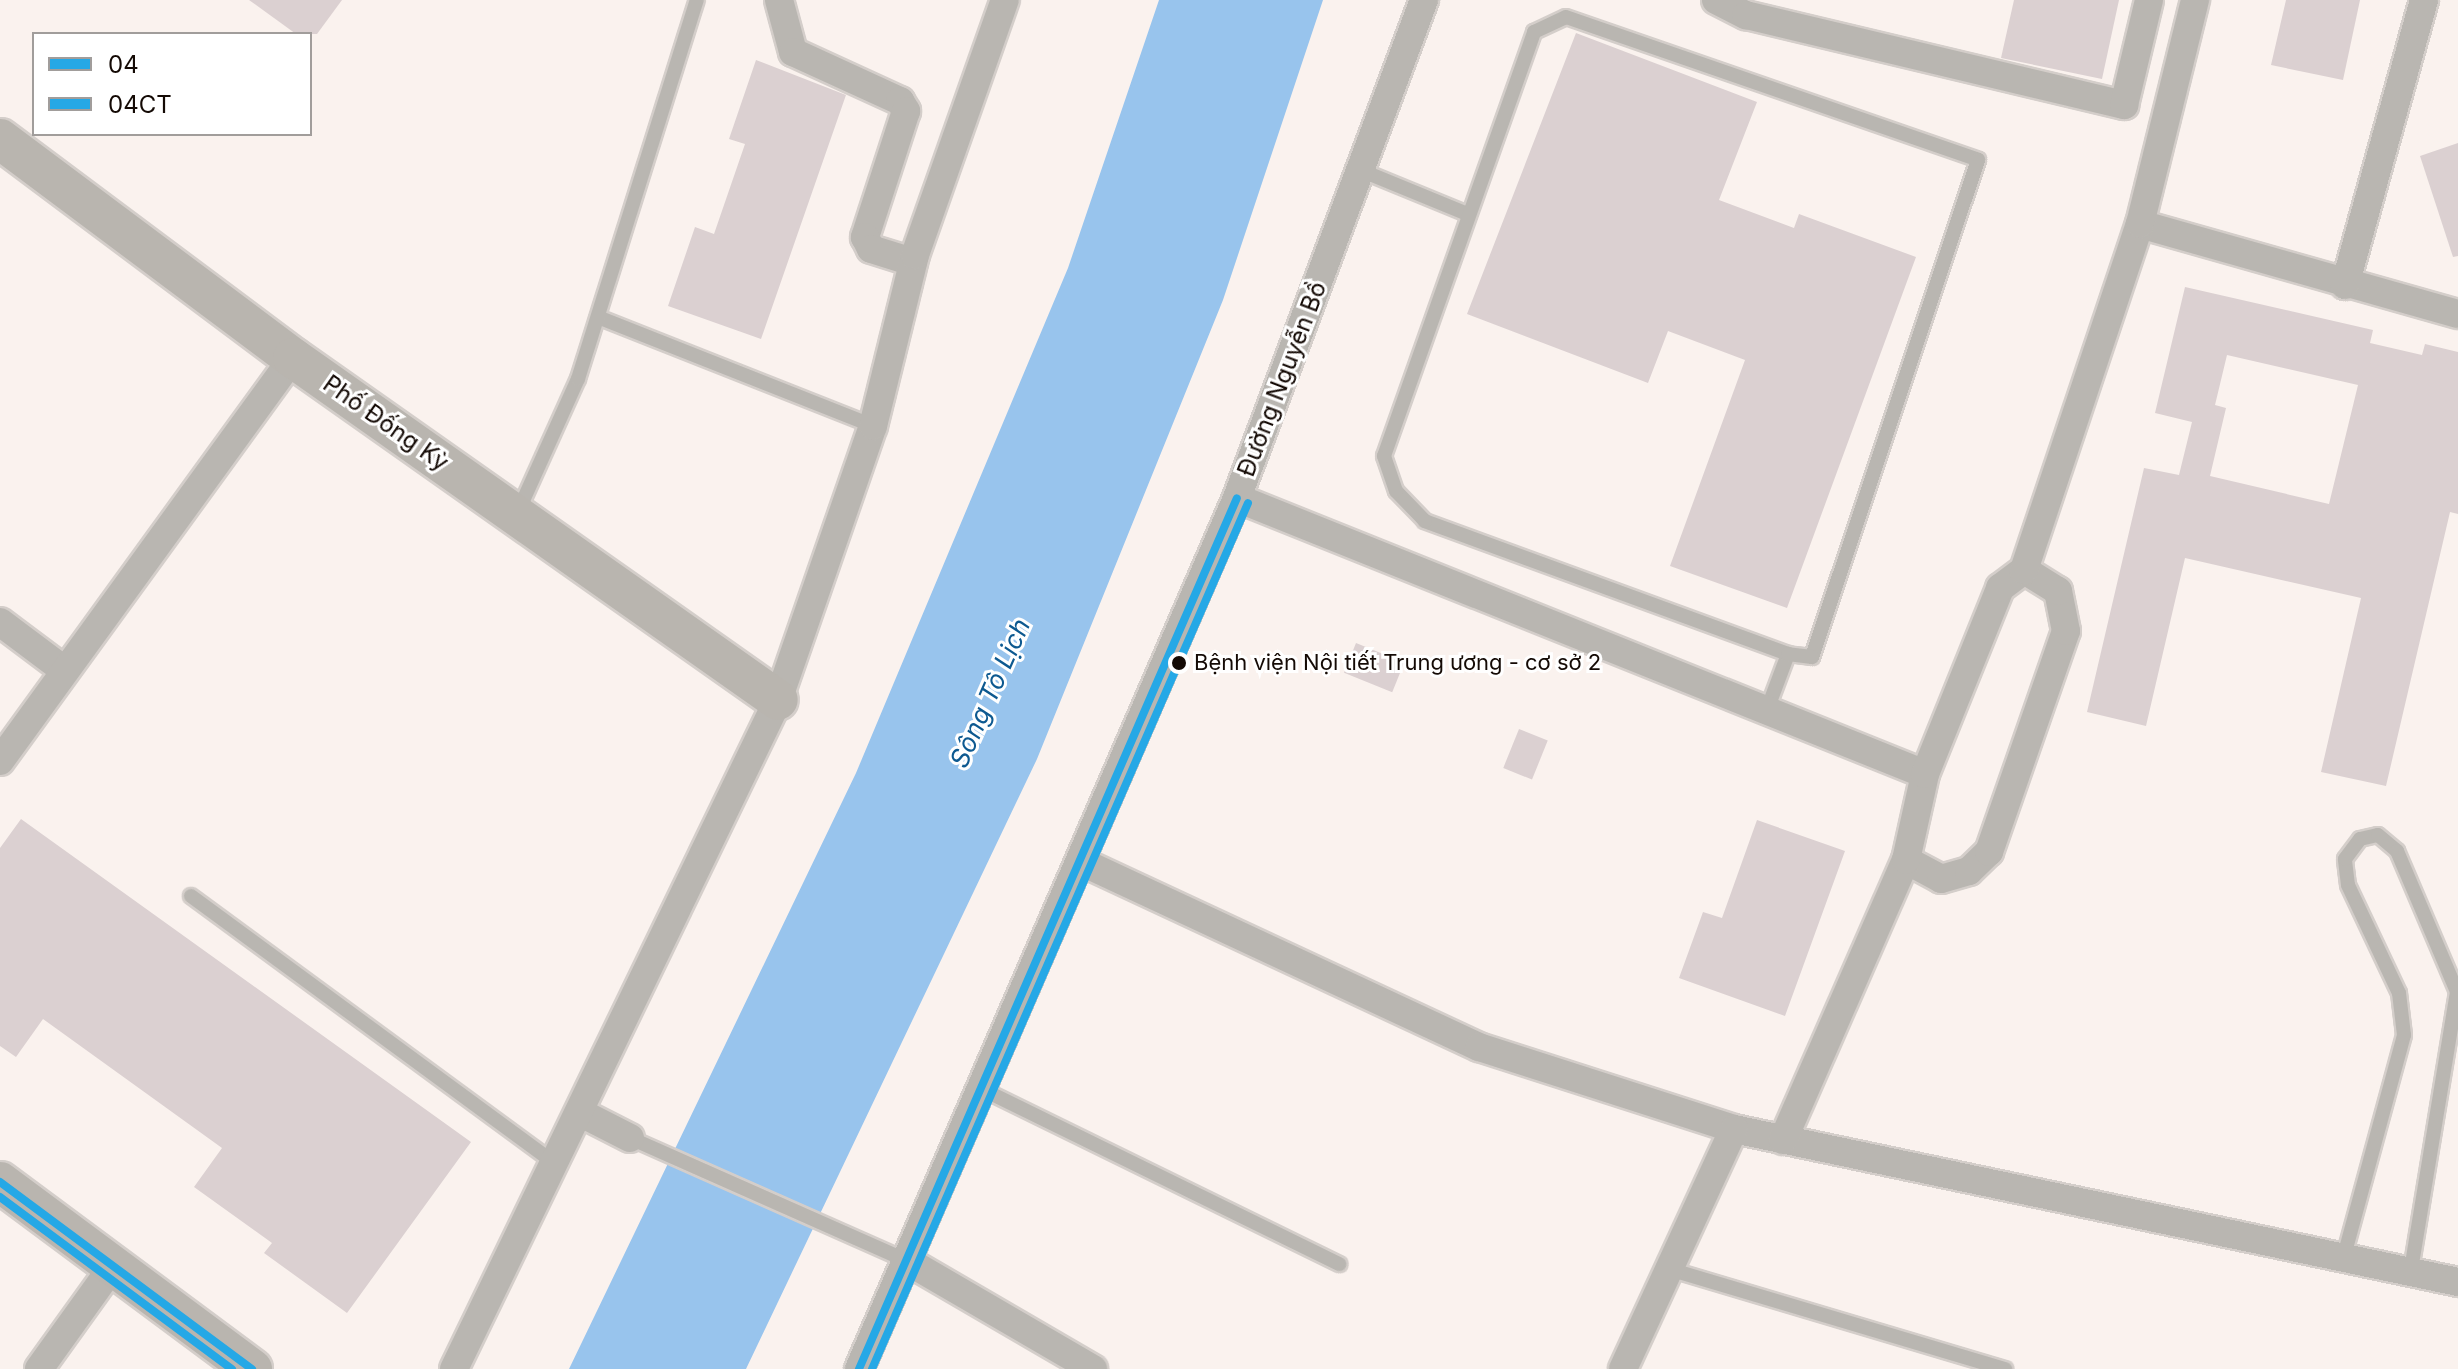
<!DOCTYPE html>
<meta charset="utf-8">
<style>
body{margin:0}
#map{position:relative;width:2458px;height:1369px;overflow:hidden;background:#faf2ee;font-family:Inter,sans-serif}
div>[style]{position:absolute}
.water>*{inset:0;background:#98c4ed}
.building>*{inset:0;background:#dbd0d1;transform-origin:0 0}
.roads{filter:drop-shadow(2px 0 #d4ceca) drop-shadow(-2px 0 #d4ceca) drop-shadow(0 2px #d4ceca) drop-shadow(0 -2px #d4ceca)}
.lane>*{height:14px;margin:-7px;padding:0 7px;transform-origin:7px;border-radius:7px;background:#b9b6b1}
.street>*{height:28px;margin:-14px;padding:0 14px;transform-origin:14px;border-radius:14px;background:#b9b6b1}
.secondary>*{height:40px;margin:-20px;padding:0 20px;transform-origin:20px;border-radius:20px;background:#b9b5af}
.bus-1>*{height:8px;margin:-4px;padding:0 4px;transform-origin:4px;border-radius:4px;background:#25a8e6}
.bus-2>*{height:8px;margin:-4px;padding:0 4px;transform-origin:4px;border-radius:4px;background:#25a8e6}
.dots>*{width:22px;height:22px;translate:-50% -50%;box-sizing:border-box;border:4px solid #fff;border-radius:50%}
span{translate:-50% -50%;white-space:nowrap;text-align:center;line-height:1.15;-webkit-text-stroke:6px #fff;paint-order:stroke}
.bus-label{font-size:22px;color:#140a05}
.left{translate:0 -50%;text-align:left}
.street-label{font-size:24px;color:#140a05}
.water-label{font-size:26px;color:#0d5990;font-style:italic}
.legend{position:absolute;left:32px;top:32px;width:280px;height:104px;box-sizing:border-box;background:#fff;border:2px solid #a19d9b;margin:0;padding:10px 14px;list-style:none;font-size:24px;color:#140a05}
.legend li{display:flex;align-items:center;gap:16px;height:40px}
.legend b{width:40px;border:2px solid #a19d9b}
</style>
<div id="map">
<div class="water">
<div style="clip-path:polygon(1159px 0,1323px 0,1223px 300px,1037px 759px,746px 1369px,569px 1369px,856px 773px,1068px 268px)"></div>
</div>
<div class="building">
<div style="clip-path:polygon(249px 0,342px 0,317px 34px,296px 34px)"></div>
<div style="clip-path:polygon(2014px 0,2119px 0,2102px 79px,2001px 58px)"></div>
<div style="clip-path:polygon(2286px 0,2360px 0,2343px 80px,2271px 65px)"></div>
<div style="clip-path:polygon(1576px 33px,1757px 102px,1719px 200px,1794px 228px,1799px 214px,1916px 257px,1787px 608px,1670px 566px,1745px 360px,1668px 331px,1648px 383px,1467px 314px)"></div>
<div style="clip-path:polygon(756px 60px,846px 95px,761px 339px,668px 306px,695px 227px,714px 234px,745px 144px,729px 139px)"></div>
<div style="clip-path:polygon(2458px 143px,2458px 256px,2453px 257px,2420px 156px)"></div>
<div style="clip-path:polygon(evenodd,2185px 287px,2373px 330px,2370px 343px,2422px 355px,2425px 344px,2458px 352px,2458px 514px,2450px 512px,2386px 786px,2321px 772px,2361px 598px,2185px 558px,2146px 726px,2087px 712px,2144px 468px,2179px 475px,2192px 422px,2155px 413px,2185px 287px,2227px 355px,2358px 385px,2329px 504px,2210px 476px,2226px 408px,2215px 405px,2227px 355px)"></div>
<div style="left:1356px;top:643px;width:52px;height:32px;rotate:22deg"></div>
<div style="left:1519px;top:729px;width:31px;height:42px;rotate:22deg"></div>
<div style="clip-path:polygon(21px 819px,471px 1142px,347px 1313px,264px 1253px,272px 1243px,194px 1187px,222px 1148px,43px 1019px,16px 1057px,0 1046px,0 848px)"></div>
<div style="clip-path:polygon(1757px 820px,1845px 851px,1785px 1016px,1679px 978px,1703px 912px,1722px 918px)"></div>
</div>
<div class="roads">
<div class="lane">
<div style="left:1360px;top:170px;width:113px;rotate:22.3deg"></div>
<div style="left:598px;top:317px;width:296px;rotate:21.6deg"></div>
<div style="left:517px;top:514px;width:148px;rotate:-65.7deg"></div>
<div style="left:578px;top:379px;width:397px;rotate:-72.6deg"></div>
<div style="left:1767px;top:710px;width:60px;rotate:-69.4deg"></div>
<div style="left:1788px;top:654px;width:387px;rotate:-159.9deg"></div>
<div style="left:1425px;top:521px;width:42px;rotate:-134deg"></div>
<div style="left:1396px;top:491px;width:37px;rotate:-109deg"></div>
<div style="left:1384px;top:456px;width:450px;rotate:-70.5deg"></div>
<div style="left:1534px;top:32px;width:35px;rotate:-25deg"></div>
<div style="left:1566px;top:17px;width:436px;rotate:19.1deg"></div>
<div style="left:1978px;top:160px;width:524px;rotate:108.47deg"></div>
<div style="left:1812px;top:657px;width:24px;rotate:-173deg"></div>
<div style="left:191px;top:896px;width:453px;rotate:36.3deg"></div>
<div style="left:982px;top:1089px;width:398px;rotate:26.1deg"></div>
<div style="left:630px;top:1138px;width:304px;rotate:23.9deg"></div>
<div style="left:2344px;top:1256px;width:229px;rotate:-74.8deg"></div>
<div style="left:2404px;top:1035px;width:42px;rotate:-96.8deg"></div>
<div style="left:2399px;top:993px;width:119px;rotate:-115.3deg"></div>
<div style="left:2348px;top:885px;width:26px;rotate:-97deg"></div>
<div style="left:2345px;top:859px;width:25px;rotate:-53deg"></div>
<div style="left:2360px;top:839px;width:18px;rotate:-13deg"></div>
<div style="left:2378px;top:835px;width:25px;rotate:40deg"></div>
<div style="left:2397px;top:851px;width:153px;rotate:66.9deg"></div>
<div style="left:2457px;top:992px;width:283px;rotate:99.4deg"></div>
<div style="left:1669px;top:1269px;width:351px;rotate:16.6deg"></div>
</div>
<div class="street">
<div style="left:779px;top:0;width:54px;rotate:74.9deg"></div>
<div style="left:793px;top:52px;width:118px;rotate:24.6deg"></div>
<div style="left:900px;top:101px;width:12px;rotate:59deg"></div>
<div style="left:906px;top:111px;width:133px;rotate:108deg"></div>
<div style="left:865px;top:237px;width:13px;rotate:63deg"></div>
<div style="left:871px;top:249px;width:44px;rotate:17.2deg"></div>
<div style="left:1716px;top:0;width:34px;rotate:27deg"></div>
<div style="left:1746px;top:15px;width:389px;rotate:13.4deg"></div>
<div style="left:2124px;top:105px;width:108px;rotate:-76.6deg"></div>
<div style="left:2140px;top:224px;width:330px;rotate:15.8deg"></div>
<div style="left:2345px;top:285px;width:296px;rotate:-74.5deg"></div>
<div style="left:1237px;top:498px;width:741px;rotate:21.86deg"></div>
<div style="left:0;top:622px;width:80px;rotate:36.9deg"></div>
<div style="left:0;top:761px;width:498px;rotate:-54deg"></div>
<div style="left:1906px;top:860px;width:40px;rotate:28deg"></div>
<div style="left:1941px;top:879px;width:29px;rotate:-16deg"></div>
<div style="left:1969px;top:871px;width:28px;rotate:-44deg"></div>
<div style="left:1989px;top:852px;width:234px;rotate:-70.8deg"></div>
<div style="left:2066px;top:631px;width:41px;rotate:-101.3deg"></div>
<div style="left:2058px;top:591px;width:40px;rotate:-148deg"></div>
<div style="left:1082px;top:862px;width:438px;rotate:25deg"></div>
<div style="left:1479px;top:1047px;width:268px;rotate:17.8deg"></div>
<div style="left:1734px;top:1129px;width:740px;rotate:11.93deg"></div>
<div style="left:581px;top:1113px;width:55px;rotate:27deg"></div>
<div style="left:1783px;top:1140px;width:306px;rotate:-66.3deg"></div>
<div style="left:1906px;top:860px;width:88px;rotate:-77.5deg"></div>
<div style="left:1925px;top:774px;width:201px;rotate:-68deg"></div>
<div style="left:2000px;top:588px;width:30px;rotate:-37deg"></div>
<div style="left:2024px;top:570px;width:365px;rotate:-71.5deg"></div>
<div style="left:2140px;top:224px;width:231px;rotate:-76.2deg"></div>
<div style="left:909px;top:1262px;width:213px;rotate:30.2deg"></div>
<div style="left:39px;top:1369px;width:127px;rotate:-54.3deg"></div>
<div style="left:454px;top:1369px;width:743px;rotate:-64.16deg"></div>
<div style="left:778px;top:700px;width:290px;rotate:-70.9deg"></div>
<div style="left:873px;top:426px;width:176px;rotate:-76.2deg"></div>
<div style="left:915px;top:255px;width:270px;rotate:-70.6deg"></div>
<div style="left:859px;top:1369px;width:949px;rotate:-66.54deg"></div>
<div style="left:1237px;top:498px;width:532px;rotate:-69.42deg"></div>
<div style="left:1623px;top:1369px;width:264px;rotate:-65.2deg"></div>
</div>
<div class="secondary">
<div style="left:0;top:139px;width:366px;rotate:36.8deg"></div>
<div style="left:293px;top:358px;width:593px;rotate:35.19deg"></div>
<div style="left:0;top:1182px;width:314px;rotate:36.6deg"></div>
</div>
</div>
<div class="bus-1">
<div style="left:0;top:1182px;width:314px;rotate:36.6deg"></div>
<div style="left:859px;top:1369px;width:949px;rotate:-66.54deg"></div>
</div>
<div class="bus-2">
<div style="left:0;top:1197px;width:289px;rotate:36.6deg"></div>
<div style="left:872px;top:1369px;width:944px;rotate:-66.53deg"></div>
</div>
<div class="dots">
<div style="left:1179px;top:663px;background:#140a05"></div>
</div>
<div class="bus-label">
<span class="left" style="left:1194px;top:663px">Bệnh viện Nội tiết Trung ương - cơ sở 2</span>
</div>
<div class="street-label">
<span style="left:1282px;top:379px;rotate:-69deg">Đường Nguyễn Bồ</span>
<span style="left:386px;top:423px;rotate:35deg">Phố Đống Kỳ</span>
</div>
<div class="water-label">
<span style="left:990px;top:693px;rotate:-66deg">Sông Tô Lịch</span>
</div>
<ul class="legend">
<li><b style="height:10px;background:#25a8e6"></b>04</li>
<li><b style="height:10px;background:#25a8e6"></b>04CT</li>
</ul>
</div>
